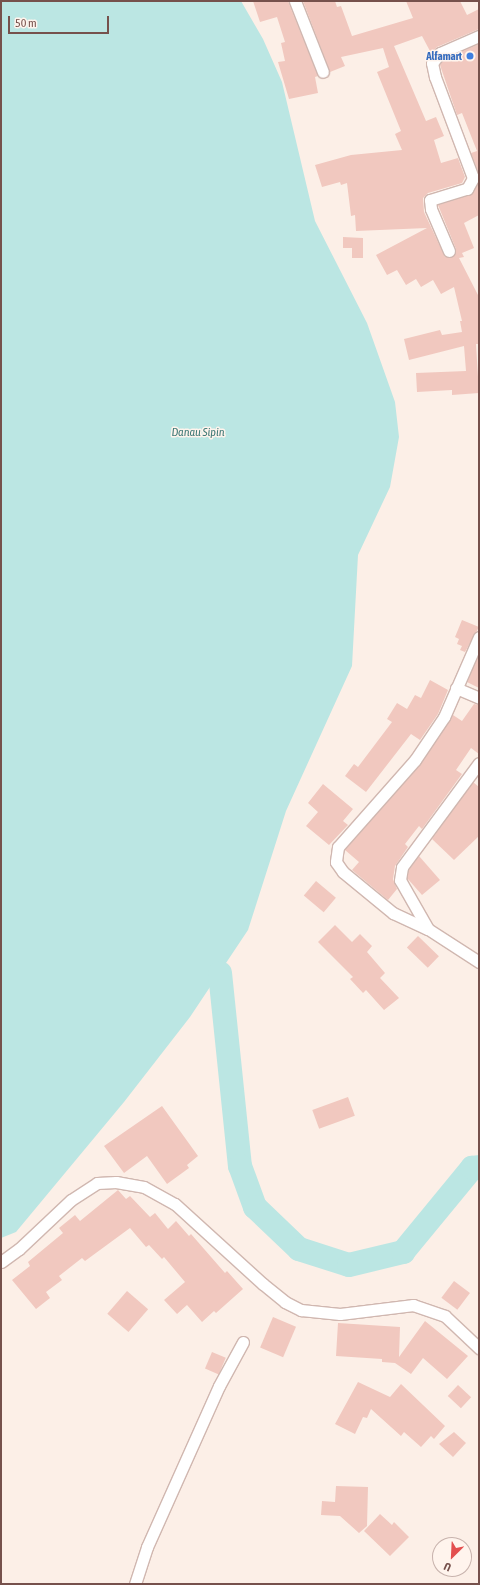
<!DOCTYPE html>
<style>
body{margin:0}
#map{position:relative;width:480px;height:1585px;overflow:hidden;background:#fcefe7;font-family:"Asap Condensed",sans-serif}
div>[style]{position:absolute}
.water>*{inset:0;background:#bbe6e3}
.river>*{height:24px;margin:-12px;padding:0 12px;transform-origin:12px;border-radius:12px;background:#bbe6e3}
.building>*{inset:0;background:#f1c8bf;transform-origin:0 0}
.roads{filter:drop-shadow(1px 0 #d0b7b0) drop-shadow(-1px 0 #d0b7b0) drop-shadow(0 1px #d0b7b0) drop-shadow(0 -1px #d0b7b0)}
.minor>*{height:11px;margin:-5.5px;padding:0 5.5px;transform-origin:5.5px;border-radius:5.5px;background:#fff}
.dots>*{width:11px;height:11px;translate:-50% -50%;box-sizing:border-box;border:2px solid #fff4ed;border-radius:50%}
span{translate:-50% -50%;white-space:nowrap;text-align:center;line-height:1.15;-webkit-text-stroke:3px #fff4ed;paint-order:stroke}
.shop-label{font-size:11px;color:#366cbe;font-weight:700}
.right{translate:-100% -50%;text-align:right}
.water-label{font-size:12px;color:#407a77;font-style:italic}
.frame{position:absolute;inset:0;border:2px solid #76514c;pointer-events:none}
.north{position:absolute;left:432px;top:1537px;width:40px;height:40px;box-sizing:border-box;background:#fff4ed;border:1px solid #c8b3ad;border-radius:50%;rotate:204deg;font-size:11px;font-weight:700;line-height:16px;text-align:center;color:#76514c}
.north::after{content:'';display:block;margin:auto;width:14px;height:18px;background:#e34f4f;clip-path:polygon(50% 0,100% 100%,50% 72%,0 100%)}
.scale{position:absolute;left:8px;top:16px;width:101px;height:18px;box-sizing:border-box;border:2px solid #76514c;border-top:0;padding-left:5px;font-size:12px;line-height:14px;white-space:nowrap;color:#76514c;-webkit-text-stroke:3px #fff4ed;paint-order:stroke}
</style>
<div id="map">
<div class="water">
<div style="clip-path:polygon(1px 1px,241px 1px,263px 39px,282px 82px,315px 221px,367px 323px,395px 402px,399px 437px,390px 487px,358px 555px,352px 666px,286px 811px,248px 930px,190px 1017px,124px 1102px,16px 1232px,1px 1238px)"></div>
</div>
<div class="river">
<div style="left:220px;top:973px;width:194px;rotate:84.1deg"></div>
<div style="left:240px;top:1166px;width:44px;rotate:69.9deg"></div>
<div style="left:255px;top:1207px;width:61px;rotate:43.7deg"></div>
<div style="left:299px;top:1249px;width:52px;rotate:17.7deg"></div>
<div style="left:349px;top:1265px;width:56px;rotate:-13.5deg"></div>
<div style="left:403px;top:1252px;width:109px;rotate:-50.6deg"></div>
<div style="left:472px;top:1168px;width:7px;rotate:-8deg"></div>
</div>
<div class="building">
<div style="clip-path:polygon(253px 1px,288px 1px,318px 76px,315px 77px,318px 93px,289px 99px,278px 62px,285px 61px,281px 43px,285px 42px,277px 17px,260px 22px)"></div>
<div style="clip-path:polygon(303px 1px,335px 1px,337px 7px,341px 6px,352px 36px,413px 18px,406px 1px,460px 1px,467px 15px,479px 9px,479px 29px,437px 47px,431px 53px,422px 36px,394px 46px,426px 121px,436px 117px,444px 136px,434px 140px,441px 163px,458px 158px,465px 177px,462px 183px,428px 193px,423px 198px,424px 212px,445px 257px,454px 255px,456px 249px,438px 205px,470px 195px,479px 182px,479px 215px,464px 223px,474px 248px,462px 253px,464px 257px,459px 258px,479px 297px,479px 344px,476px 344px,479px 393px,452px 395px,452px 390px,417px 392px,416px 373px,466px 371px,464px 346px,409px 360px,404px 339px,440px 330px,442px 335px,462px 332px,460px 321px,462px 321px,454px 287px,441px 294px,433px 280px,421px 287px,416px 279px,406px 285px,397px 270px,387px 275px,376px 255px,427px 228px,356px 231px,355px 215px,351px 216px,347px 183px,341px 185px,340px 182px,322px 187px,315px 165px,351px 155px,402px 150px,395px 134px,401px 131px,377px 72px,389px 67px,383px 48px,341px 57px,345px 66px,330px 72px)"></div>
<div style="clip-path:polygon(479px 44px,479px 174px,471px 153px,477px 151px,462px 113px,457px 115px,440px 65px,444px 59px)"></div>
<div style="clip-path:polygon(343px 237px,363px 238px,363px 258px,352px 258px,352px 248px,343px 248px)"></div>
<div style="clip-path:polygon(462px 620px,479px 627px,465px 652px,460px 650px,462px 646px,457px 644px,459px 639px,455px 637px)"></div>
<div style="clip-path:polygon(479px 654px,479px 688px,467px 682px)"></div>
<div style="clip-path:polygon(430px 680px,448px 690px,438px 714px,420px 740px,411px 734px,366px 792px,345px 776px,354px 764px,358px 767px,392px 722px,387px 719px,397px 703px,407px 709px,415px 695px,421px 698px)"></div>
<div style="clip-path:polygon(474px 704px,479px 705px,479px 754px,471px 748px,456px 770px,462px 774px,422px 829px,419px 826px,405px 844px,408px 847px,395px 866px,393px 879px,397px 889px,388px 900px,352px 870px,359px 862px,345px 850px,420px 765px,453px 715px,462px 721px)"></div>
<div style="clip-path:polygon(473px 782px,479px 787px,479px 836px,454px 860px,432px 839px)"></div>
<div style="clip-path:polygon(323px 784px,353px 809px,343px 821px,348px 825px,329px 845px,306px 826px,318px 812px,308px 803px)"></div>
<div style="clip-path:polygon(419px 856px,440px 880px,422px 895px,407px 878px,409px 870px)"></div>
<div style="left:316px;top:881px;width:26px;height:19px;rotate:40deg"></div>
<div style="clip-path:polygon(335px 925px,352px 942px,360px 934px,372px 946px,367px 952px,385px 973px,380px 978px,399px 998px,384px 1010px,366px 990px,363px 993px,350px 979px,353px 977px,318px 942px)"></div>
<div style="left:418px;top:936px;width:29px;height:16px;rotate:44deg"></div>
<div style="left:348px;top:1097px;width:20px;height:38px;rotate:70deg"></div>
<div style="clip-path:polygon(162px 1106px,198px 1156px,187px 1165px,189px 1168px,167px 1184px,147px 1156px,124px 1173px,104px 1146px)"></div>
<div style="clip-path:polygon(118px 1190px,126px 1199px,130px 1196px,150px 1217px,155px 1213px,168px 1229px,176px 1221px,189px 1236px,191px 1234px,225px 1273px,227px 1271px,243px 1289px,216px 1313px,214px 1311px,202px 1322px,187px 1305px,177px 1314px,164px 1300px,185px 1282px,164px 1257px,162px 1259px,149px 1245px,146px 1247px,130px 1228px,85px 1261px,82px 1258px,59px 1276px,62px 1280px,46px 1292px,50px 1298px,36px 1309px,12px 1280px,30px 1266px,28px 1262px,63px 1233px,59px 1228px,75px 1215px,80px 1221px)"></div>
<div style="left:454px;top:1281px;width:20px;height:21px;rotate:37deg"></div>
<div style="left:127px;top:1291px;width:28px;height:30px;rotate:41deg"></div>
<div style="left:273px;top:1317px;width:25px;height:33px;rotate:23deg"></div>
<div style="clip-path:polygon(425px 1321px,468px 1356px,447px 1379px,423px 1358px,411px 1374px,395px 1363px,382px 1362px,382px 1359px,336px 1356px,338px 1323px,400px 1327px,399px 1357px)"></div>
<div style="left:212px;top:1352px;width:15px;height:18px;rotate:23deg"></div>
<div style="clip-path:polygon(358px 1382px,390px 1397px,401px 1384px,445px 1426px,434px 1439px,431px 1436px,421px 1447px,404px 1432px,401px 1436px,371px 1409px,367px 1418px,363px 1417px,355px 1434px,335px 1424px)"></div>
<div style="left:458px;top:1385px;width:18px;height:15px;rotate:43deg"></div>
<div style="clip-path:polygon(454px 1432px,466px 1443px,453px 1457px,439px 1444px)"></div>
<div style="clip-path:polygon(336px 1486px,368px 1487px,367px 1526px,359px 1533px,340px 1516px,321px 1515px,322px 1501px,335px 1502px)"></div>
<div style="clip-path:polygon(380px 1514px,392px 1525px,394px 1522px,409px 1537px,390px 1556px,364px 1531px)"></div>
</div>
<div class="roads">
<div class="minor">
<div style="left:295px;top:1px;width:76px;rotate:68.5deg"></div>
<div style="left:449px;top:251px;width:46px;rotate:-113.2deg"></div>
<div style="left:431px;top:209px;width:9px;rotate:-96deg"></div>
<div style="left:430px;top:200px;width:39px;rotate:-17deg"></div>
<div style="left:467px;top:189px;width:13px;rotate:-61deg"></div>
<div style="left:473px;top:178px;width:108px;rotate:-110.6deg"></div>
<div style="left:435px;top:77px;width:14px;rotate:-102deg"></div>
<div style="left:432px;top:63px;width:13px;rotate:-51deg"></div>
<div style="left:440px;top:53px;width:43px;rotate:-23.6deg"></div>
<div style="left:479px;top:637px;width:87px;rotate:113.6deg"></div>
<div style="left:444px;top:717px;width:52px;rotate:124deg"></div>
<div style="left:415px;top:760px;width:116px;rotate:131.5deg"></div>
<div style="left:338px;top:847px;width:15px;rotate:98deg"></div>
<div style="left:336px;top:862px;width:12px;rotate:55deg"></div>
<div style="left:343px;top:872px;width:65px;rotate:39.4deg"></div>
<div style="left:393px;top:913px;width:38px;rotate:25deg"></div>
<div style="left:428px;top:929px;width:61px;rotate:32.9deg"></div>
<div style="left:456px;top:688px;width:25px;rotate:23deg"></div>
<div style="left:428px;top:929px;width:56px;rotate:-119.7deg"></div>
<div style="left:400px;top:880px;width:13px;rotate:-81deg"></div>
<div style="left:402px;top:867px;width:129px;rotate:-53.5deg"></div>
<div style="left:1px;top:1262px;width:22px;rotate:-36deg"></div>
<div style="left:19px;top:1249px;width:71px;rotate:-43.3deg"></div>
<div style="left:71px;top:1200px;width:31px;rotate:-33deg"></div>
<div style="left:97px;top:1183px;width:19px;rotate:-3deg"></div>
<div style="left:116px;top:1182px;width:28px;rotate:10deg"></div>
<div style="left:144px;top:1187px;width:35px;rotate:29deg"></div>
<div style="left:175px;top:1204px;width:119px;rotate:42.3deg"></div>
<div style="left:263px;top:1284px;width:28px;rotate:39deg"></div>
<div style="left:285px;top:1302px;width:18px;rotate:27deg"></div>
<div style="left:301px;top:1310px;width:39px;rotate:6deg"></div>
<div style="left:340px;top:1314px;width:74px;rotate:-7deg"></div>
<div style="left:413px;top:1305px;width:34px;rotate:19deg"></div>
<div style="left:445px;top:1316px;width:47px;rotate:43.3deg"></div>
<div style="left:135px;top:1584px;width:39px;rotate:-72deg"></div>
<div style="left:147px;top:1547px;width:176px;rotate:-65.9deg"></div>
<div style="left:219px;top:1386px;width:50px;rotate:-61.4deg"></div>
</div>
</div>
<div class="dots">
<div style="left:470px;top:56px;background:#3f7fe0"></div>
</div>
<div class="shop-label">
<span class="right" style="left:462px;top:56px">Alfamart</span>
</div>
<div class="water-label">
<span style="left:198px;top:433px">Danau Sipin</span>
</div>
<div class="frame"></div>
<div class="north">U</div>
<div class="scale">50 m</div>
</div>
